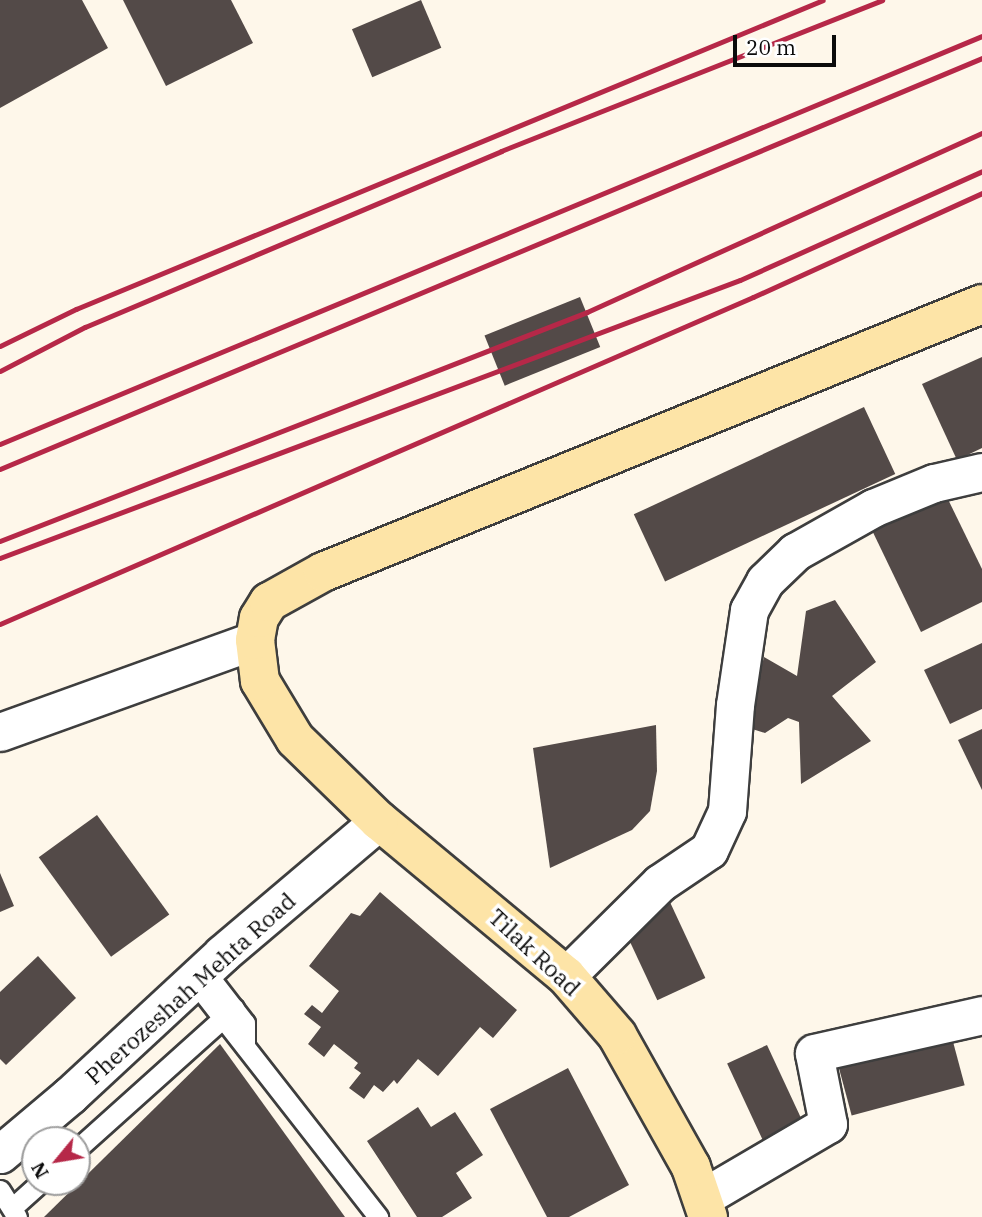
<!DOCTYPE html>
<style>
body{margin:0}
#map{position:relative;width:982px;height:1217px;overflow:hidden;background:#fef7ea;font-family:"IBM Plex Serif",serif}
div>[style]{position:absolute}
.building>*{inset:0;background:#534a48;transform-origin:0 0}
.roads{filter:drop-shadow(2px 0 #3e3e3e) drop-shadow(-2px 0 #3e3e3e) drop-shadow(0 2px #3e3e3e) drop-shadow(0 -2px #3e3e3e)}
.lane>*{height:19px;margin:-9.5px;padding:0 9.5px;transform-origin:9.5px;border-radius:9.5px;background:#fff}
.street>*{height:37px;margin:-18.5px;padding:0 18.5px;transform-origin:18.5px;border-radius:18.5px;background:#fff}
.secondary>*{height:38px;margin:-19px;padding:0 19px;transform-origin:19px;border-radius:19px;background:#fde4a7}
.rail>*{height:5px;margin:-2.5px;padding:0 2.5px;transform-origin:2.5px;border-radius:2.5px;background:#b62848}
span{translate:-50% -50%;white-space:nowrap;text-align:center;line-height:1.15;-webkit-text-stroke:7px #fff;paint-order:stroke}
.street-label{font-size:23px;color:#0b0b0b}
.north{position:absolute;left:21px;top:1126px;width:70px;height:70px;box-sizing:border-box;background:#fff;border:2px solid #9d9d9d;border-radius:50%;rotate:240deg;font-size:19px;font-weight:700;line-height:28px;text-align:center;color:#0b0b0b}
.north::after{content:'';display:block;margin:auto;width:24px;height:32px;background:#b62848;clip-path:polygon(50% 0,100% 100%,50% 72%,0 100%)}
.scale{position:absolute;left:733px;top:35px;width:103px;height:32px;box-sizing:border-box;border:4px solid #0b0b0b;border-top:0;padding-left:9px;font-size:21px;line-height:24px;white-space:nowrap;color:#0b0b0b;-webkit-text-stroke:5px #fff;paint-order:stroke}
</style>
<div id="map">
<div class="building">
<div style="clip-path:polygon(0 0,82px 0,108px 48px,0 108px)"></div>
<div style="clip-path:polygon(123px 0,231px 0,253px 43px,166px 86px)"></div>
<div style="left:421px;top:0;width:52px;height:75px;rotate:67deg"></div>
<div style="left:580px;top:297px;width:54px;height:103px;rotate:68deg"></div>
<div style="clip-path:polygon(982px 357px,982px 448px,957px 460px,922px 384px)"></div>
<div style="left:864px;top:407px;width:74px;height:254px;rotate:65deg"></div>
<div style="clip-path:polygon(942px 487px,982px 569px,982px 602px,921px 632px,868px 522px)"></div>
<div style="clip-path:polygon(835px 600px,876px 662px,832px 696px,871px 741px,801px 784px,799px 722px,788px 718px,765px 733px,746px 727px,764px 657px,797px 676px,806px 611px)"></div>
<div style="clip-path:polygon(982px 643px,982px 709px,950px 724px,924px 670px)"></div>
<div style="clip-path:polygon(656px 725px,657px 771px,650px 811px,632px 830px,550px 868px,533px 748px)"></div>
<div style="clip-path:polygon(982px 729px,982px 790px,958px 740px)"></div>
<div style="left:97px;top:815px;width:123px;height:72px;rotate:54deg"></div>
<div style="clip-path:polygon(0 873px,14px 906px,0 912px)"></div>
<div style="clip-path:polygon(380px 892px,517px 1010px,493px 1038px,480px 1027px,438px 1076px,418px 1059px,397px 1084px,394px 1080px,383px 1092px,374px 1085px,364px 1099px,349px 1088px,361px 1073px,354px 1068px,358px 1063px,334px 1044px,324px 1057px,308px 1044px,321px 1027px,304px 1014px,312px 1005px,322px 1013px,339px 991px,309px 966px,351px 913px,360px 916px)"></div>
<div style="left:669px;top:900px;width:86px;height:53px;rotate:65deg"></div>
<div style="clip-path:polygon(38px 956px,76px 998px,6px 1065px,0 1059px,0 992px)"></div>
<div style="left:952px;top:1038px;width:49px;height:117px;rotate:75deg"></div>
<div style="clip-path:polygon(220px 1044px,345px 1217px,44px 1217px)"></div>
<div style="left:767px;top:1045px;width:92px;height:44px;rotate:65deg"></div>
<div style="clip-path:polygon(568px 1068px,629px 1185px,569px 1217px,547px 1217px,490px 1109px)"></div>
<div style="clip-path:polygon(418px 1107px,431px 1127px,455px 1112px,483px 1155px,456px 1173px,472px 1198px,442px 1217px,417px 1217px,367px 1141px)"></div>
</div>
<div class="roads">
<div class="lane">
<div style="left:204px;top:970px;width:67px;rotate:52.3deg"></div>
<div style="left:245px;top:1023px;width:23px;rotate:90deg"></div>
<div style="left:193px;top:980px;width:301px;rotate:52deg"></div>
<div style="left:77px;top:1149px;width:211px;rotate:-41.9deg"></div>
<div style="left:0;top:1190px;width:32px;rotate:58deg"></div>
<div style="left:12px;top:1208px;width:39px;rotate:-42deg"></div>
</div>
<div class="street">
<div style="left:0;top:732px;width:271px;rotate:-19.8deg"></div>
<div style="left:566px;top:976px;width:132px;rotate:-44.7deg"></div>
<div style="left:660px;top:883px;width:59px;rotate:-34deg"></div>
<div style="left:709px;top:850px;width:43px;rotate:-65.2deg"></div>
<div style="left:727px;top:811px;width:106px;rotate:-85.7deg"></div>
<div style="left:735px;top:705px;width:96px;rotate:-81.6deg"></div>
<div style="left:749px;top:610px;width:33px;rotate:-61deg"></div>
<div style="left:765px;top:581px;width:42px;rotate:-44deg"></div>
<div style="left:795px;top:552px;width:90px;rotate:-29.4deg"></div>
<div style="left:873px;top:508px;width:66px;rotate:-22.3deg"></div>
<div style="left:934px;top:483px;width:49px;rotate:-12.9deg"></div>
<div style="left:0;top:1154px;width:92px;rotate:-40.1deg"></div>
<div style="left:70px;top:1095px;width:207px;rotate:-42.8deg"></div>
<div style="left:222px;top:954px;width:206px;rotate:-40.3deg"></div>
<div style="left:702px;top:1198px;width:146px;rotate:-30.4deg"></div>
<div style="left:828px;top:1124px;width:72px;rotate:-101.2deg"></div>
<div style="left:814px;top:1053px;width:172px;rotate:-12.7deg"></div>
</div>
<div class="secondary">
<div style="left:708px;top:1217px;width:53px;rotate:-108.8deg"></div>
<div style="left:691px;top:1167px;width:151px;rotate:-119.3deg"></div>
<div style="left:617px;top:1035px;width:78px;rotate:-130.8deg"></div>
<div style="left:566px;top:976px;width:243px;rotate:-140.3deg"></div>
<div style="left:379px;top:821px;width:117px;rotate:-135.7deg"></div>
<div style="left:295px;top:739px;width:68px;rotate:-121.1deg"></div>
<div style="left:260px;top:681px;width:41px;rotate:-97deg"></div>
<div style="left:255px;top:640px;width:22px;rotate:-80deg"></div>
<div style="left:259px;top:618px;width:19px;rotate:-58deg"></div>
<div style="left:269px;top:602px;width:62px;rotate:-29.1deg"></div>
<div style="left:323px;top:572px;width:711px;rotate:-22.13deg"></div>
</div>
</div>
<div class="rail">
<div style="left:0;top:346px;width:85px;rotate:-26deg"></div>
<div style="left:76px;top:309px;width:808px;rotate:-22.47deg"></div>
<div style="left:0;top:371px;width:96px;rotate:-27.4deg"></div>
<div style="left:85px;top:327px;width:452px;rotate:-22.9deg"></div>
<div style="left:501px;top:151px;width:410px;rotate:-21.6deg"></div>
<div style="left:0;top:444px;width:1063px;rotate:-22.56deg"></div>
<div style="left:0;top:469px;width:1065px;rotate:-22.71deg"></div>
<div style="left:0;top:541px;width:630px;rotate:-21.31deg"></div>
<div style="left:587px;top:312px;width:434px;rotate:-24.4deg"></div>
<div style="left:0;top:558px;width:790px;rotate:-20.59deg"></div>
<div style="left:740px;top:280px;width:265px;rotate:-24.2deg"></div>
<div style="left:0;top:624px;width:821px;rotate:-23.47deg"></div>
<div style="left:753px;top:297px;width:252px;rotate:-24.4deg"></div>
</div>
<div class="street-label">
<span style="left:535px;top:952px;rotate:43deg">Tilak Road</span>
<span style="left:190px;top:988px;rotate:-42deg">Pherozeshah Mehta Road</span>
</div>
<div class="north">N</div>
<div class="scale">20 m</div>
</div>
